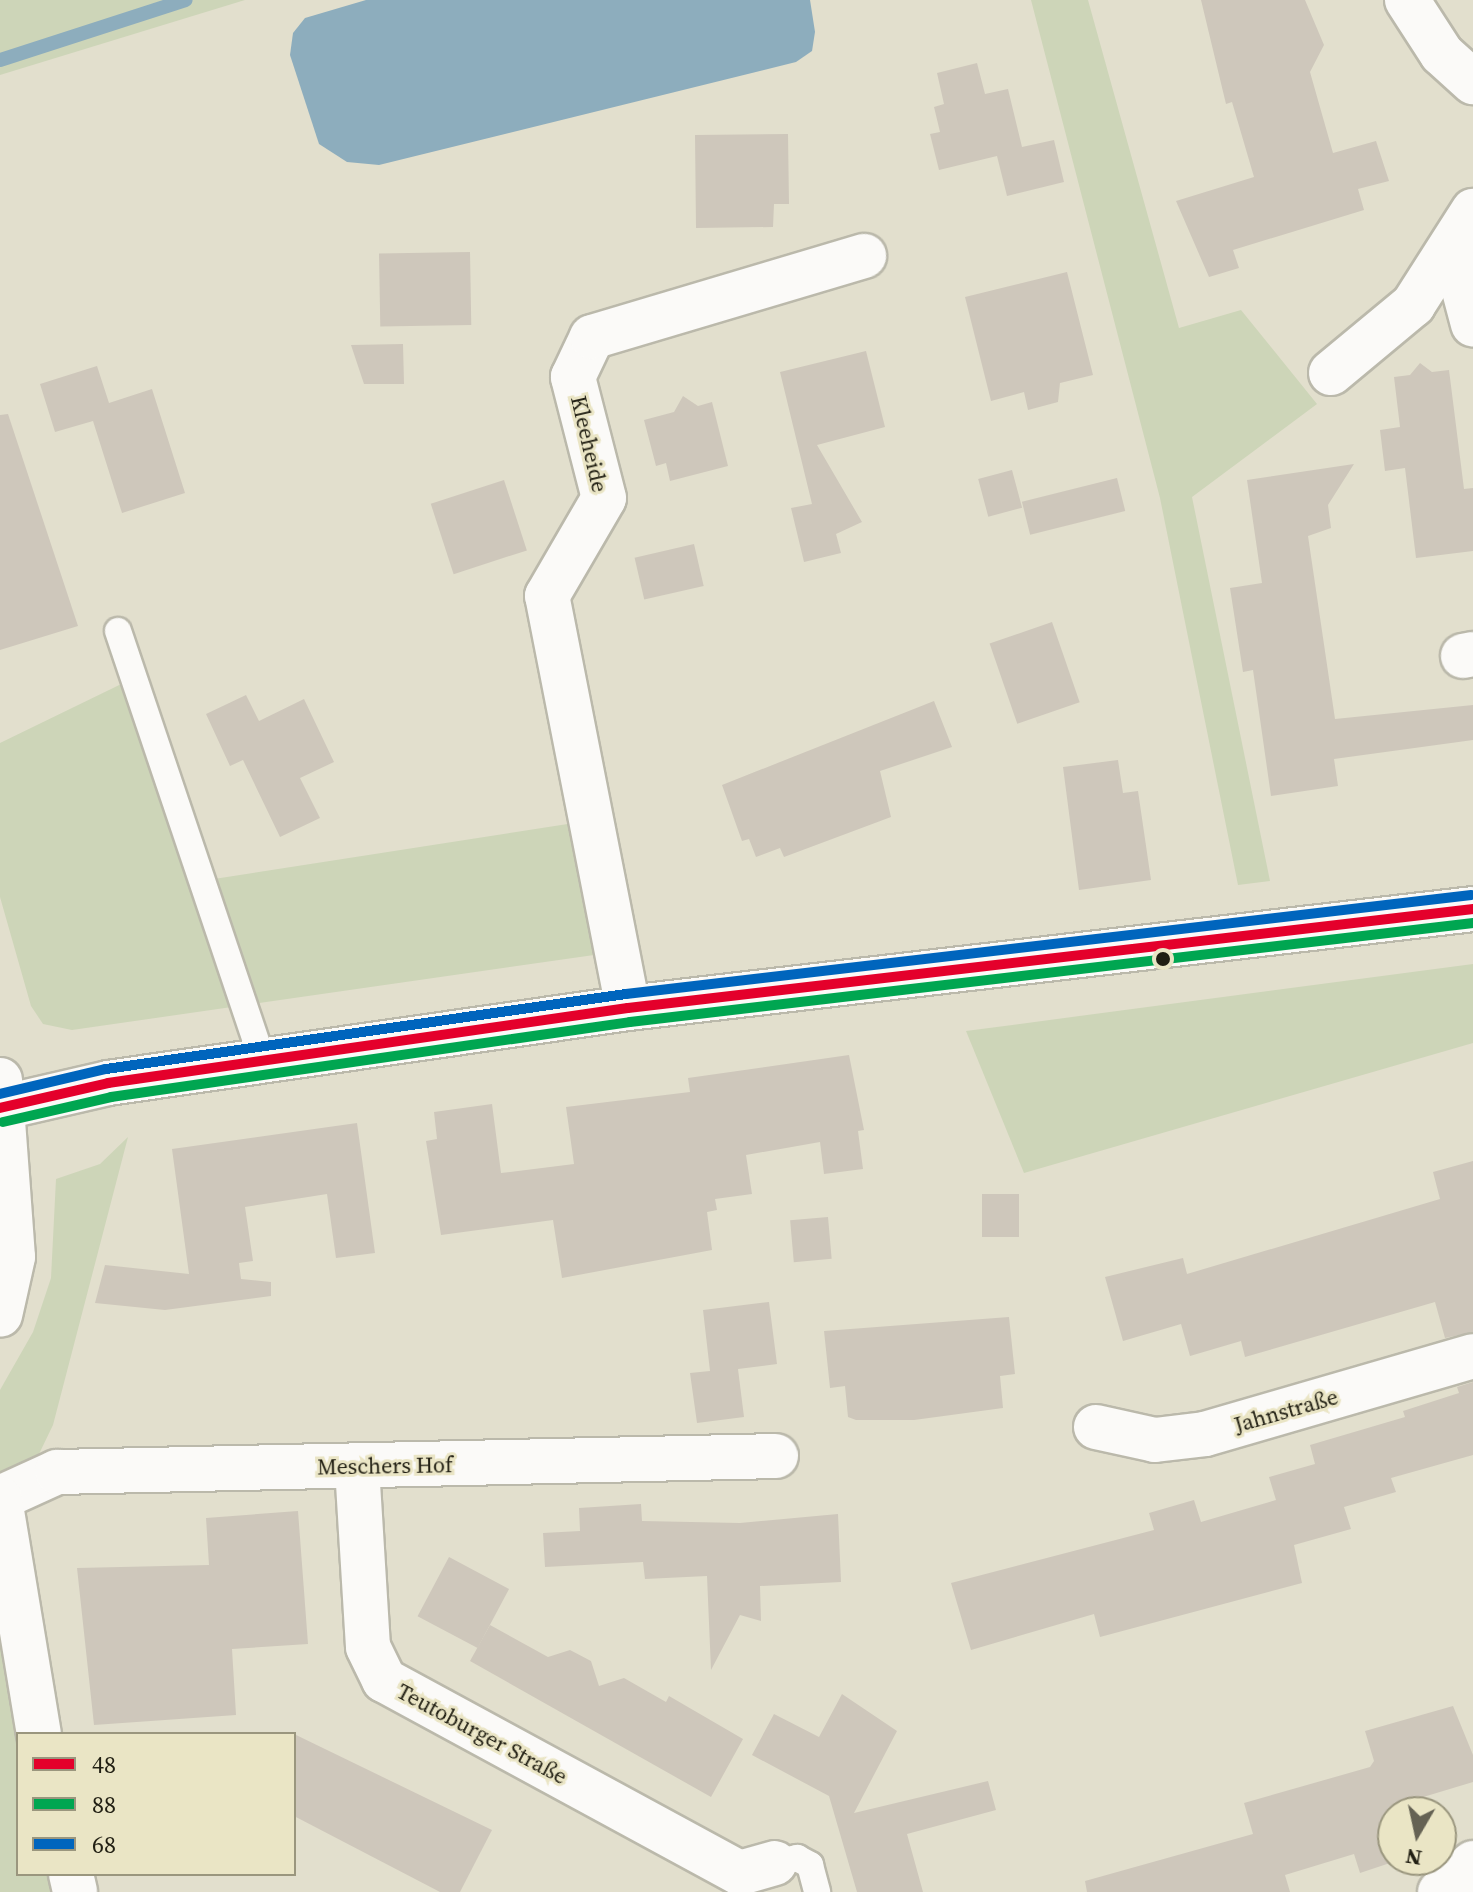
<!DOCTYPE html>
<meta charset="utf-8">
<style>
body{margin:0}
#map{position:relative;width:1473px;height:1892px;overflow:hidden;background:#e2dfcd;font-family:"Source Serif 4",serif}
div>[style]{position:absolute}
.green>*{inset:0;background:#cdd5b8}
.water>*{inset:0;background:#8dadbd}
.stream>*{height:14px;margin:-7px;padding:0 7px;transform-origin:7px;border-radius:7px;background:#8dadbd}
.building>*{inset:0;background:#cec7bb;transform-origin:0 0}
.roads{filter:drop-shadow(2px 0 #bbb9ab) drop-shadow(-2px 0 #bbb9ab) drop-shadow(0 2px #bbb9ab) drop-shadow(0 -2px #bbb9ab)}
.service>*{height:26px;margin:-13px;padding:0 13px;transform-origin:13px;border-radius:13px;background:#fbfaf8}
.minor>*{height:44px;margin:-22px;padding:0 22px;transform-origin:22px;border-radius:22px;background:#fbfaf8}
.secondary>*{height:44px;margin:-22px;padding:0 22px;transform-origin:22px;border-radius:22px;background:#fbfaf8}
.bus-1>*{height:10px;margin:-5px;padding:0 5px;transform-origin:5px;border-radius:5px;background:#e4002b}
.bus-2>*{height:10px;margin:-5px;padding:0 5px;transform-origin:5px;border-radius:5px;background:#00a651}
.bus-3>*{height:10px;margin:-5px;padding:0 5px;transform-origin:5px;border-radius:5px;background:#0065bd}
.dots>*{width:22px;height:22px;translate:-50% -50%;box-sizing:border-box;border:4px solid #eae5c5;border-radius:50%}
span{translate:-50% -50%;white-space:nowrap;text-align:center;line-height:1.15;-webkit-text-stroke:6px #eae5c5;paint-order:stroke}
.street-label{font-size:22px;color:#211f13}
.legend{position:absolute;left:16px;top:1732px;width:280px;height:144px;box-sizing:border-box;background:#eae5c5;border:2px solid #9a967e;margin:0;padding:10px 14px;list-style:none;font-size:24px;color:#211f13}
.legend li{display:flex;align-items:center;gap:16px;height:40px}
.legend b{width:40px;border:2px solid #9a967e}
.north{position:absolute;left:1377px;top:1796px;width:80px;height:80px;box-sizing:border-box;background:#eae5c5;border:2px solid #9a967e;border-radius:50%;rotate:189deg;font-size:22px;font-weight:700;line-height:32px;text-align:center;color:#211f13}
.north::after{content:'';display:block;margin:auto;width:28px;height:36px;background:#656254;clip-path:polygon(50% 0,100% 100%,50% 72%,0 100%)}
</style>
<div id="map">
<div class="green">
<div style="clip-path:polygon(0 0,245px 0,0 75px)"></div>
<div style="clip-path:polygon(1031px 0,1088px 0,1179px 328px,1241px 310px,1317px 404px,1192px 497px,1270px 881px,1238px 885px,1160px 498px)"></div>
<div style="clip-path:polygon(146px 672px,214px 879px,574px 823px,601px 954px,72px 1030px,43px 1024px,31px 1006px,0 897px,0 743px)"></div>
<div style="clip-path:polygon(1473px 964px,1473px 1043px,1024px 1173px,966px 1031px)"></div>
<div style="clip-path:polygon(128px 1137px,53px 1425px,39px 1454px,0 1474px,0 1390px,33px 1332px,51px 1278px,56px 1179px,100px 1164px)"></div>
<div style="clip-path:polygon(0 1602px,18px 1734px,18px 1874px,52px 1874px,57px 1892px,0 1892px)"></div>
</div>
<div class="water">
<div style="clip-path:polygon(366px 0,810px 0,815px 32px,812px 51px,796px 62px,379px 165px,347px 162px,319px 144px,290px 55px,293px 33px,305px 18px)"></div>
</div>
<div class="stream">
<div style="left:0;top:60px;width:195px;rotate:-17.9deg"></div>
</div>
<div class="building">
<div style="clip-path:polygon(1201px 0,1305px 0,1324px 45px,1310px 72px,1333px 153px,1376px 141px,1389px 181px,1358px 189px,1364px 210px,1233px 250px,1239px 268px,1209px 277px,1176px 201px,1254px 177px,1232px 102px,1226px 104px)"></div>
<div style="clip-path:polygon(977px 63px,985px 94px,1008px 89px,1022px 147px,1054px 140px,1064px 182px,1007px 196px,997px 156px,939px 170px,930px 134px,940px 132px,934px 107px,944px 104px,937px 73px)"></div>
<div style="clip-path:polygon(788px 134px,789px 204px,774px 204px,773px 227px,696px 228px,695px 135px)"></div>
<div style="left:470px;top:252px;width:73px;height:91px;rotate:89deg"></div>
<div style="clip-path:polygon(1067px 272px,1093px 375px,1060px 383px,1058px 402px,1028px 410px,1024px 392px,991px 401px,965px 297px)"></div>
<div style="clip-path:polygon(403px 344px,404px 384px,364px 384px,351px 345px)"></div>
<div style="clip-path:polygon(866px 351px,885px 427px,817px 445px,862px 522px,836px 534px,841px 553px,804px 562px,791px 508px,812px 504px,780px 372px)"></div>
<div style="clip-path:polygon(1420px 363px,1432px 372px,1449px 370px,1464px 489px,1473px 488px,1473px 551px,1416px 558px,1405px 468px,1385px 471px,1380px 430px,1400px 427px,1394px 377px,1410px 375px)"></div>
<div style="clip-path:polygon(97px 366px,109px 403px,152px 389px,185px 493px,122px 513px,93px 421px,55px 432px,40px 384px)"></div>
<div style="clip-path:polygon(683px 396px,698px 406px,712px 402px,728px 466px,670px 481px,666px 463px,656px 466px,644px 420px,674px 412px)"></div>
<div style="clip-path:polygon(8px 414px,78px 626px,0 650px,0 415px)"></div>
<div style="clip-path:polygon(1354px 464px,1328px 505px,1331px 528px,1308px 536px,1335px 719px,1473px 705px,1473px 740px,1334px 759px,1338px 786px,1271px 796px,1253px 670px,1243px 672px,1230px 588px,1262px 583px,1247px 480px)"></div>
<div style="left:1012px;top:470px;width:39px;height:35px;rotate:75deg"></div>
<div style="left:1117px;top:478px;width:34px;height:98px;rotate:76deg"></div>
<div style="left:504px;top:480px;width:74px;height:77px;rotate:72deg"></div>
<div style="left:694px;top:544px;width:43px;height:61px;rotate:77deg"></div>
<div style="left:1052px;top:622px;width:85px;height:66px;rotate:71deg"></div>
<div style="clip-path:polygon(246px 695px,259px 721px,304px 699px,334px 762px,300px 778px,320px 818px,280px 837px,243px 760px,230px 766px,206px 714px)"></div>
<div style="clip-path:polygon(934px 701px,952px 747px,880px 771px,891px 817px,784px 857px,780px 848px,756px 857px,749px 839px,742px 841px,722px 785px)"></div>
<div style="clip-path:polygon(1118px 760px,1123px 793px,1138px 791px,1151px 880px,1079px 890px,1063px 767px)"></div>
<div style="clip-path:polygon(849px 1055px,864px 1130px,858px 1131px,863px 1169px,824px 1174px,820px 1142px,746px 1155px,752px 1194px,715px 1199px,717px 1210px,707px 1212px,712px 1250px,562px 1278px,553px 1220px,441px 1235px,426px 1141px,437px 1139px,434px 1112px,492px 1104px,501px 1173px,574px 1164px,566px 1107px,690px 1092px,688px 1078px)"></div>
<div style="clip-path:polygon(357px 1123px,375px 1253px,336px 1258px,327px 1194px,245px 1207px,253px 1261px,239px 1263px,241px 1279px,271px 1282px,271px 1296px,165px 1310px,95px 1303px,105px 1265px,189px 1274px,172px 1149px)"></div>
<div style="clip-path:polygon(1473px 1161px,1473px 1332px,1445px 1338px,1435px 1302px,1245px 1357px,1241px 1341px,1190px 1356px,1181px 1324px,1123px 1341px,1105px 1277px,1183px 1258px,1187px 1274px,1440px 1199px,1433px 1172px)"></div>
<div style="left:1019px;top:1194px;width:43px;height:37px;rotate:90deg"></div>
<div style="left:828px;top:1217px;width:42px;height:38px;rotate:85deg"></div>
<div style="clip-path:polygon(769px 1302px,777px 1364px,738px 1369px,744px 1417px,697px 1423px,690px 1373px,710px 1371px,703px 1310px)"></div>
<div style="clip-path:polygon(1009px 1317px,1015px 1374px,1000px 1376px,1003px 1408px,914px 1420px,856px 1420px,848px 1417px,845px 1386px,830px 1388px,824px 1331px)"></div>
<div style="clip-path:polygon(1473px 1382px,1473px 1455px,1391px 1478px,1396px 1492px,1344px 1507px,1351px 1529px,1294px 1545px,1302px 1583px,1100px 1637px,1094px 1614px,971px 1650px,951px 1583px,1154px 1530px,1149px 1513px,1194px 1500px,1201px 1522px,1276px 1500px,1269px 1477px,1315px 1464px,1310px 1445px,1405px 1417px,1403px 1411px,1459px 1393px,1457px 1387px)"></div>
<div style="clip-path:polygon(641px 1504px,642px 1521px,740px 1523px,838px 1514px,841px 1582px,760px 1586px,761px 1621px,740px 1615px,711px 1670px,707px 1576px,645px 1579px,643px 1562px,545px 1567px,543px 1533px,580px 1531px,579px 1508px)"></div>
<div style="clip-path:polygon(298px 1511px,308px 1644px,232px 1649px,236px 1715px,94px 1725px,77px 1568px,209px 1565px,206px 1518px)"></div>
<div style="left:449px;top:1557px;width:68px;height:67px;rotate:28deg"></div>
<div style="clip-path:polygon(490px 1625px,548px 1657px,570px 1650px,591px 1661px,599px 1686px,624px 1678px,666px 1702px,669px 1696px,743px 1739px,711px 1797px,470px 1661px)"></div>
<div style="clip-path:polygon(842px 1694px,897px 1731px,854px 1813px,988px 1781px,996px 1810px,907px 1834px,923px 1892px,857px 1892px,829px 1796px,752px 1755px,774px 1714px,819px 1737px)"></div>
<div style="clip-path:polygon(1453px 1706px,1473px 1755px,1473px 1782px,1400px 1804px,1403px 1812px,1393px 1812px,1393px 1862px,1360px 1873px,1354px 1854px,1285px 1875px,1290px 1892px,1087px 1892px,1085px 1881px,1253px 1834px,1244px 1803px,1370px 1767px,1374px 1761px,1365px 1731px)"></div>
<div style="clip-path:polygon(294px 1734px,492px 1830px,460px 1892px,440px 1892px,294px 1816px)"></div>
</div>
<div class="roads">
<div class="service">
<div style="left:118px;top:631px;width:453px;rotate:71.4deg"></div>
<div style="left:775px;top:1863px;width:23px;rotate:-13deg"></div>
<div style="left:797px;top:1858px;width:15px;rotate:28deg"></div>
<div style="left:810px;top:1865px;width:28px;rotate:75deg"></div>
</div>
<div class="minor">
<div style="left:1407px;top:0;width:64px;rotate:57.1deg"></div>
<div style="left:1442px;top:54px;width:42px;rotate:42.1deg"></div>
<div style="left:1453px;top:249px;width:78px;rotate:75.1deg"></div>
<div style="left:1331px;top:373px;width:107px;rotate:-39.7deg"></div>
<div style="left:1413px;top:305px;width:112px;rotate:-57.4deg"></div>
<div style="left:1463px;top:656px;width:10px;rotate:-11deg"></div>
<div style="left:628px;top:1008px;width:420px;rotate:-101.1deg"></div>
<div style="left:547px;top:596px;width:113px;rotate:-59.8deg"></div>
<div style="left:604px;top:498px;width:125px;rotate:-104.4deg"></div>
<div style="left:573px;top:377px;width:44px;rotate:-64.6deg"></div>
<div style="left:592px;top:337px;width:284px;rotate:-16.6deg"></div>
<div style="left:0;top:1080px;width:177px;rotate:85.8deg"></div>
<div style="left:13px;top:1257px;width:59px;rotate:102.6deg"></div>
<div style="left:1096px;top:1427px;width:60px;rotate:12.4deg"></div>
<div style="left:1155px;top:1440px;width:50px;rotate:-6.8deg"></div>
<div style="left:1205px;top:1434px;width:279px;rotate:-16.2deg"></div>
<div style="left:357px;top:1467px;width:180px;rotate:86.5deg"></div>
<div style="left:368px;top:1647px;width:37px;rotate:64deg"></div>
<div style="left:384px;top:1680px;width:405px;rotate:28.5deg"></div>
<div style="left:740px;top:1873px;width:36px;rotate:-16deg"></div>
<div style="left:0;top:1498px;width:63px;rotate:-24.5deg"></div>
<div style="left:57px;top:1472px;width:719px;rotate:-1.27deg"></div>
<div style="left:0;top:1499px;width:238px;rotate:80.6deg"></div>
<div style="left:71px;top:1874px;width:18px;rotate:77deg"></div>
<div style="left:1440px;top:1892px;width:44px;rotate:-41.3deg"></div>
</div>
<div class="secondary">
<div style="left:0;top:1108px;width:111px;rotate:-13deg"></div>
<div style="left:108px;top:1083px;width:525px;rotate:-8.21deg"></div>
<div style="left:628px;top:1008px;width:851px;rotate:-6.68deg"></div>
</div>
</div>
<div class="bus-1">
<div style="left:0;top:1108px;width:111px;rotate:-13deg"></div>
<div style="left:108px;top:1083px;width:525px;rotate:-8.21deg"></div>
<div style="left:628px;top:1008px;width:851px;rotate:-6.68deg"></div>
</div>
<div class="bus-2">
<div style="left:3px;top:1122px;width:111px;rotate:-13deg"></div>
<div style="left:111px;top:1097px;width:524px;rotate:-8.22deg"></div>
<div style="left:630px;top:1022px;width:849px;rotate:-6.7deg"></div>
</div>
<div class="bus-3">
<div style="left:0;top:1094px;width:109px;rotate:-13.3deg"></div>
<div style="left:106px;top:1069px;width:525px;rotate:-8.21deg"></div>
<div style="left:626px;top:994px;width:851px;rotate:-6.68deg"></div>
</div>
<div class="dots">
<div style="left:1163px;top:959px;background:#211f13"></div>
</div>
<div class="street-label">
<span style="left:589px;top:444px;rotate:77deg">Kleeheide</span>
<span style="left:1286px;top:1411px;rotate:-16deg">Jahnstraße</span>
<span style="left:385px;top:1466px;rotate:-1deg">Meschers Hof</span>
<span style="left:482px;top:1734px;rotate:28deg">Teutoburger Straße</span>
</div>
<ul class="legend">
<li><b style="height:10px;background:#e4002b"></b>48</li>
<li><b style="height:10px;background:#00a651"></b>88</li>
<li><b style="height:10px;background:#0065bd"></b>68</li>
</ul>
<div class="north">N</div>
</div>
